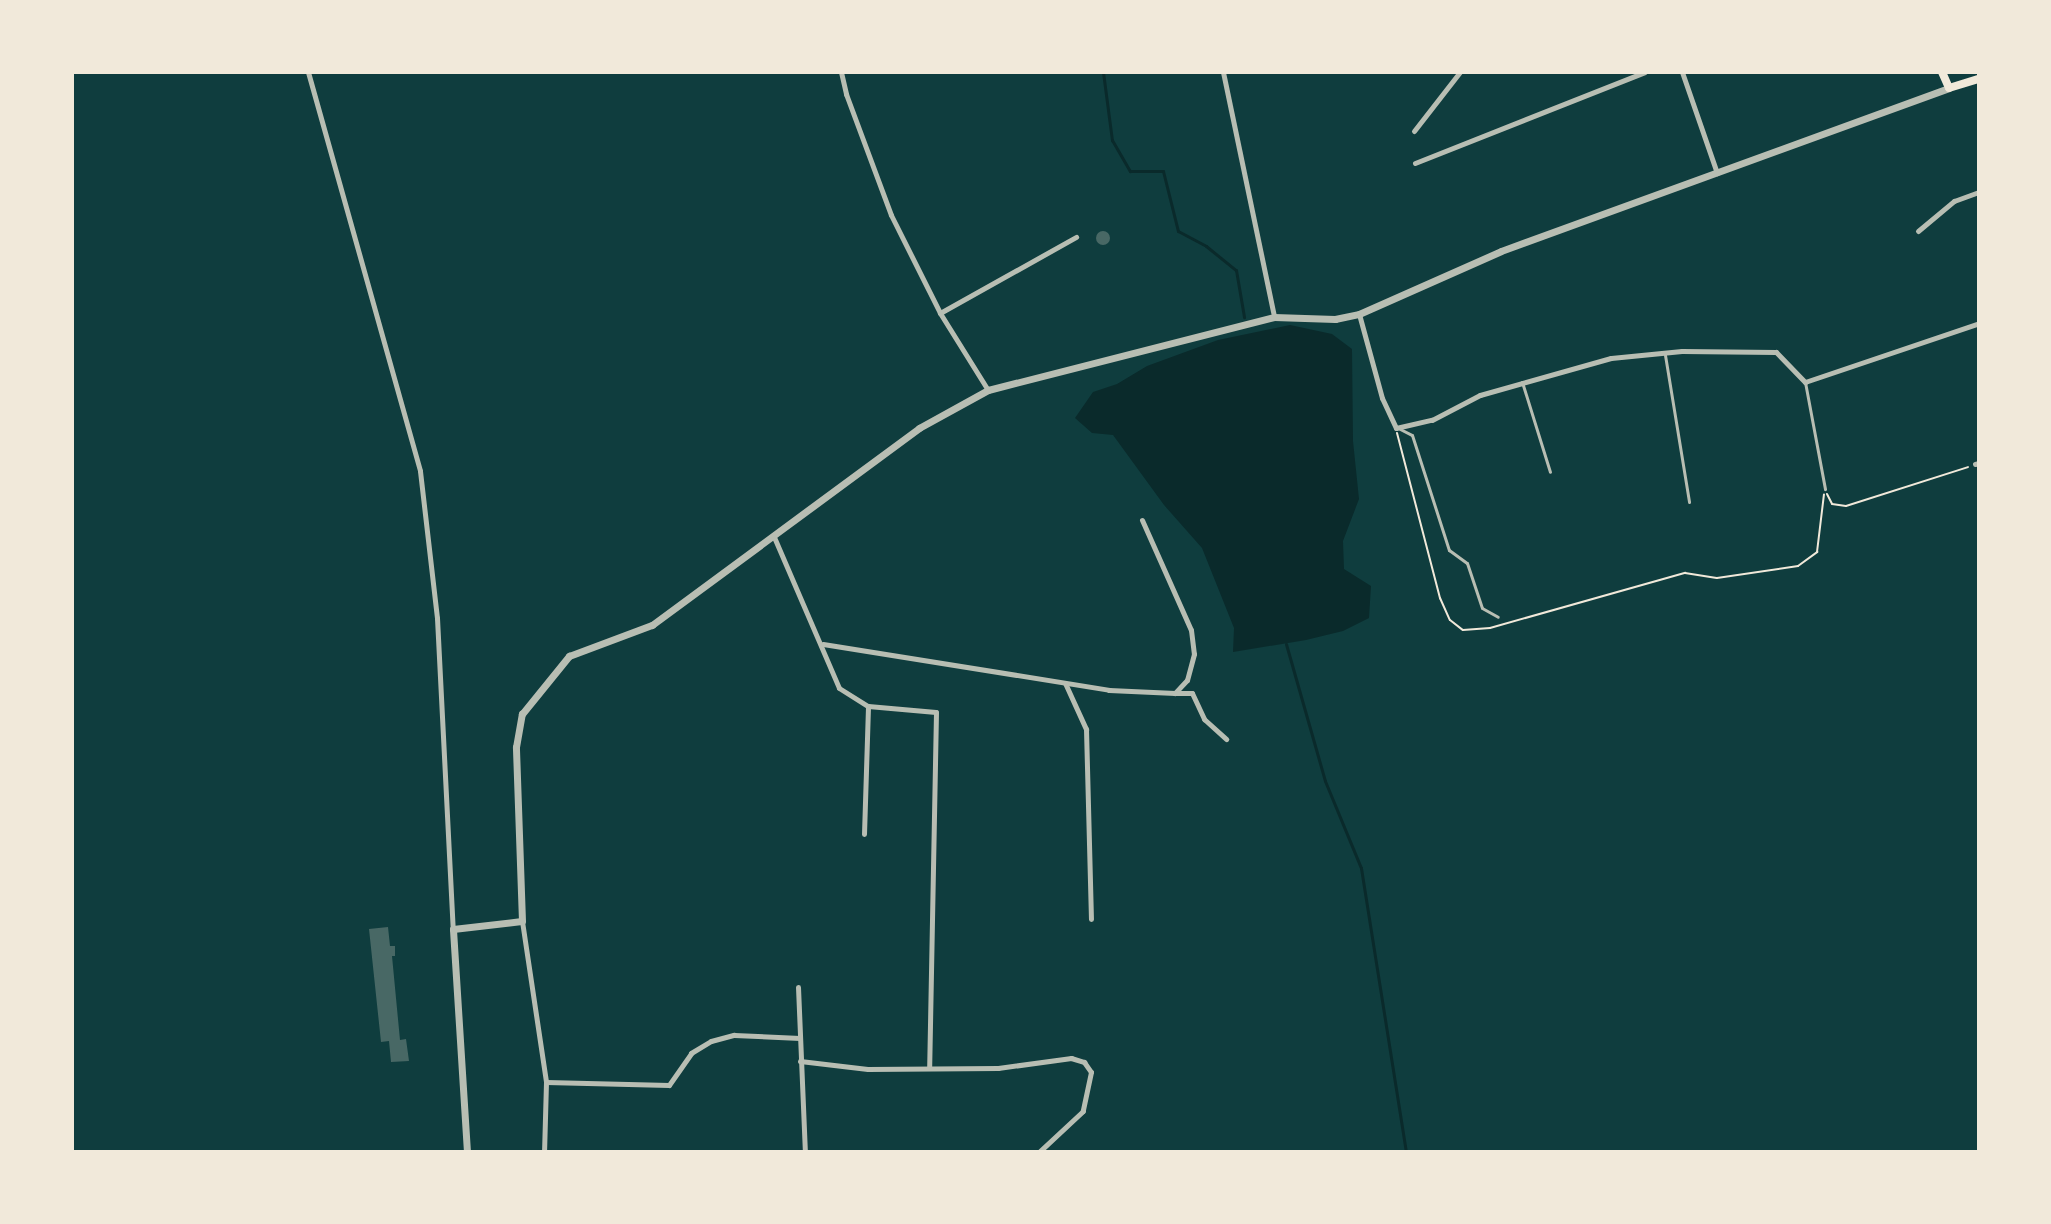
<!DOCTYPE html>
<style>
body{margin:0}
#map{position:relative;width:2051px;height:1224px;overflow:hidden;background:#0f3d3e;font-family:Arial,sans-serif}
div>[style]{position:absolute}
.water>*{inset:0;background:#0a2a2b}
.stream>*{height:3px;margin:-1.5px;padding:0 1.5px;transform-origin:1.5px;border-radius:1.5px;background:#0a2a2b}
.building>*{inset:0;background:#486865}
.round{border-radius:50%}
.path>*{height:2px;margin:-1px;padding:0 1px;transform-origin:1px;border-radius:1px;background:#f1e9da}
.service>*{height:3px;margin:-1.5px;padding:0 1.5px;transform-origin:1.5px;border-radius:1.5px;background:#b8beb3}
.minor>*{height:5px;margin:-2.5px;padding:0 2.5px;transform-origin:2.5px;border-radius:2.5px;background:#b8beb3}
.tertiary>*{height:7px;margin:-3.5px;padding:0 3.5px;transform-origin:3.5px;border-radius:3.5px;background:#b8beb3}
.secondary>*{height:8px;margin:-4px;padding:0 4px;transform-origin:4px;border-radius:4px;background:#f1e9da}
span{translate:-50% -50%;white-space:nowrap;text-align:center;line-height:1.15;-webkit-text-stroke:7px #f1e9da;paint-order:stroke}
.frame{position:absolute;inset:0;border:74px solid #f1e9da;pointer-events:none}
</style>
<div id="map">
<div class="water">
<div style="clip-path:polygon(1290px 325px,1332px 334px,1352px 349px,1353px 441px,1359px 499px,1343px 541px,1344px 569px,1371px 586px,1369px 618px,1343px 631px,1306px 640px,1233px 652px,1234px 628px,1202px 548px,1164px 505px,1113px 435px,1092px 433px,1075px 418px,1093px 392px,1117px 384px,1147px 366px,1218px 340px)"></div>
</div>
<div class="stream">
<div style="left:1103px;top:72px;width:69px;rotate:82.5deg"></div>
<div style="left:1112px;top:140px;width:36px;rotate:60deg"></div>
<div style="left:1130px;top:171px;width:33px"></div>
<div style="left:1163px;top:171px;width:62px;rotate:76deg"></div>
<div style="left:1178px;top:231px;width:32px;rotate:28deg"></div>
<div style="left:1206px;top:246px;width:38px;rotate:39deg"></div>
<div style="left:1236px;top:270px;width:48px;rotate:80.3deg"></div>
<div style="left:1286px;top:644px;width:142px;rotate:74.1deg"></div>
<div style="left:1325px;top:781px;width:94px;rotate:67.5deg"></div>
<div style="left:1361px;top:868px;width:288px;rotate:81deg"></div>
</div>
<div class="building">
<div class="round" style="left:1096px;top:231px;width:14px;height:14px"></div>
<div style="clip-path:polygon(388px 927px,390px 946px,395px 946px,395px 956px,392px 956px,400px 1040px,406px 1039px,409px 1061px,391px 1062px,389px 1041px,381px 1042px,369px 929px)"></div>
</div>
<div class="path">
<div style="left:1397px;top:433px;width:171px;rotate:75.4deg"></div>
<div style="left:1440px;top:598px;width:24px;rotate:66deg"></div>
<div style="left:1450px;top:620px;width:16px;rotate:38deg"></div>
<div style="left:1463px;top:630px;width:27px;rotate:-4deg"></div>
<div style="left:1490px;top:628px;width:203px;rotate:-15.8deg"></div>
<div style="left:1685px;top:573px;width:32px;rotate:9deg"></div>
<div style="left:1717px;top:578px;width:82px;rotate:-8.4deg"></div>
<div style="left:1798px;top:566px;width:24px;rotate:-36deg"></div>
<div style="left:1817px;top:552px;width:58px;rotate:-83.1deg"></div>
<div style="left:1827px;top:494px;width:11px;rotate:63deg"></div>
<div style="left:1832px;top:504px;width:14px;rotate:8deg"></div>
<div style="left:1846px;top:506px;width:128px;rotate:-17.7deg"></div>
</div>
<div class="service">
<div style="left:1665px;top:355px;width:149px;rotate:80.7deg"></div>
<div style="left:1522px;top:382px;width:94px;rotate:72.7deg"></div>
<div style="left:1805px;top:382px;width:109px;rotate:79.4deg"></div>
<div style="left:1400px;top:429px;width:13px;rotate:27deg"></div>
<div style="left:1412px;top:435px;width:121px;rotate:72.2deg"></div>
<div style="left:1449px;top:550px;width:22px;rotate:36deg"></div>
<div style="left:1467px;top:563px;width:47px;rotate:71.6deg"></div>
<div style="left:1482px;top:608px;width:18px;rotate:29deg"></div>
</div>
<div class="minor">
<div style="left:308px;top:72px;width:414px;rotate:74.3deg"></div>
<div style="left:420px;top:471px;width:148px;rotate:83.4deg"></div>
<div style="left:437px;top:618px;width:311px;rotate:87.1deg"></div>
<div style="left:841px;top:72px;width:23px;rotate:77deg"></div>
<div style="left:846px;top:94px;width:129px;rotate:69.6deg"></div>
<div style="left:891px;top:215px;width:110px;rotate:63.4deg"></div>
<div style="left:940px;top:313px;width:91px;rotate:58.1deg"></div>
<div style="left:1223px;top:72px;width:250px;rotate:78.2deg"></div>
<div style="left:1682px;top:72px;width:107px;rotate:70.9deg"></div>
<div style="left:1414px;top:131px;width:75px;rotate:-52.1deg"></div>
<div style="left:1415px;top:163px;width:247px;rotate:-21.6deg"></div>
<div style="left:1918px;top:231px;width:47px;rotate:-39.8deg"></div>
<div style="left:1954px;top:201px;width:27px;rotate:-20deg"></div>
<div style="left:940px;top:313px;width:156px;rotate:-29.2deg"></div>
<div style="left:1359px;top:314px;width:87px;rotate:74.7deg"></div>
<div style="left:1382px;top:398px;width:33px;rotate:65deg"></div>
<div style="left:1396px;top:428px;width:37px;rotate:-13deg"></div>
<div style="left:1432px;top:420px;width:54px;rotate:-27.5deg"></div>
<div style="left:1480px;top:395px;width:136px;rotate:-15.8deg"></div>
<div style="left:1611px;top:358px;width:71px;rotate:-5.6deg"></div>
<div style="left:1682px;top:351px;width:94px;rotate:0.6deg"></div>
<div style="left:1776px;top:352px;width:42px;rotate:46deg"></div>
<div style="left:1805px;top:382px;width:184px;rotate:-18.7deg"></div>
<div style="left:1975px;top:464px;width:4px;rotate:-14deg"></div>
<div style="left:1142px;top:520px;width:120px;rotate:66deg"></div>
<div style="left:1191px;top:630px;width:24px;rotate:83deg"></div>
<div style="left:1194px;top:654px;width:27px;rotate:105deg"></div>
<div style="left:1187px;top:680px;width:18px;rotate:133deg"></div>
<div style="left:1175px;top:693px;width:17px"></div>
<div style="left:1192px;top:693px;width:29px;rotate:65deg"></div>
<div style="left:1204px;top:719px;width:30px;rotate:42deg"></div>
<div style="left:774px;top:537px;width:164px;rotate:66.7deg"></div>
<div style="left:839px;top:688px;width:34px;rotate:32deg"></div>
<div style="left:868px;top:706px;width:68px;rotate:5deg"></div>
<div style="left:936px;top:712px;width:356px;rotate:91.1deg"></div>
<div style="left:823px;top:644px;width:290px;rotate:9.1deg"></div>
<div style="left:1109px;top:690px;width:66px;rotate:2.6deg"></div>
<div style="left:1065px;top:683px;width:51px;rotate:65.5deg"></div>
<div style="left:1086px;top:729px;width:190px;rotate:88.5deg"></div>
<div style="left:864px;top:834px;width:128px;rotate:-88.2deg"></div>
<div style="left:522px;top:921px;width:163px;rotate:81.5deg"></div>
<div style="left:546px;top:1082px;width:70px;rotate:91.6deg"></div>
<div style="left:798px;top:987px;width:165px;rotate:87.6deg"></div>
<div style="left:800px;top:1061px;width:68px;rotate:6.7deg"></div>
<div style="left:868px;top:1069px;width:130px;rotate:-0.4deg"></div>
<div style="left:998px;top:1068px;width:74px;rotate:-7.8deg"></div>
<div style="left:1071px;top:1058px;width:14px;rotate:17deg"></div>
<div style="left:1084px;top:1062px;width:12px;rotate:55deg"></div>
<div style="left:1091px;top:1072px;width:40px;rotate:102deg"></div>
<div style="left:1083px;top:1111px;width:60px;rotate:137deg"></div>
<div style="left:546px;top:1082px;width:123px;rotate:1.4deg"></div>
<div style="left:669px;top:1085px;width:39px;rotate:-55deg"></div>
<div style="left:691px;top:1053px;width:23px;rotate:-31deg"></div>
<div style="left:711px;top:1041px;width:24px;rotate:-15deg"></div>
<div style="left:734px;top:1035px;width:66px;rotate:2.6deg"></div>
</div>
<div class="tertiary">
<div style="left:467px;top:1152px;width:223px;rotate:-93.6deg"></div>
<div style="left:453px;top:929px;width:69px;rotate:-6.6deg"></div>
<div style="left:522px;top:921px;width:174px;rotate:-92deg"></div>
<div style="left:516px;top:747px;width:34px;rotate:-80deg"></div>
<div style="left:522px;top:714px;width:75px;rotate:-51deg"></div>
<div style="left:569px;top:656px;width:89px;rotate:-20.5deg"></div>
<div style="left:652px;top:625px;width:332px;rotate:-36.4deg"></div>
<div style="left:919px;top:428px;width:79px;rotate:-28.8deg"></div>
<div style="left:988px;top:390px;width:295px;rotate:-14.3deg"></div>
<div style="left:1274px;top:317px;width:61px;rotate:1.9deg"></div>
<div style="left:1335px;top:319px;width:25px;rotate:-12deg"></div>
<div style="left:1359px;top:314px;width:155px;rotate:-23.9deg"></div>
<div style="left:1501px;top:251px;width:477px;rotate:-20deg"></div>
</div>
<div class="secondary">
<div style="left:1942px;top:72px;width:17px;rotate:66deg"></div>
<div style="left:1949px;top:88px;width:31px;rotate:-17deg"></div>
</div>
<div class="frame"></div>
</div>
